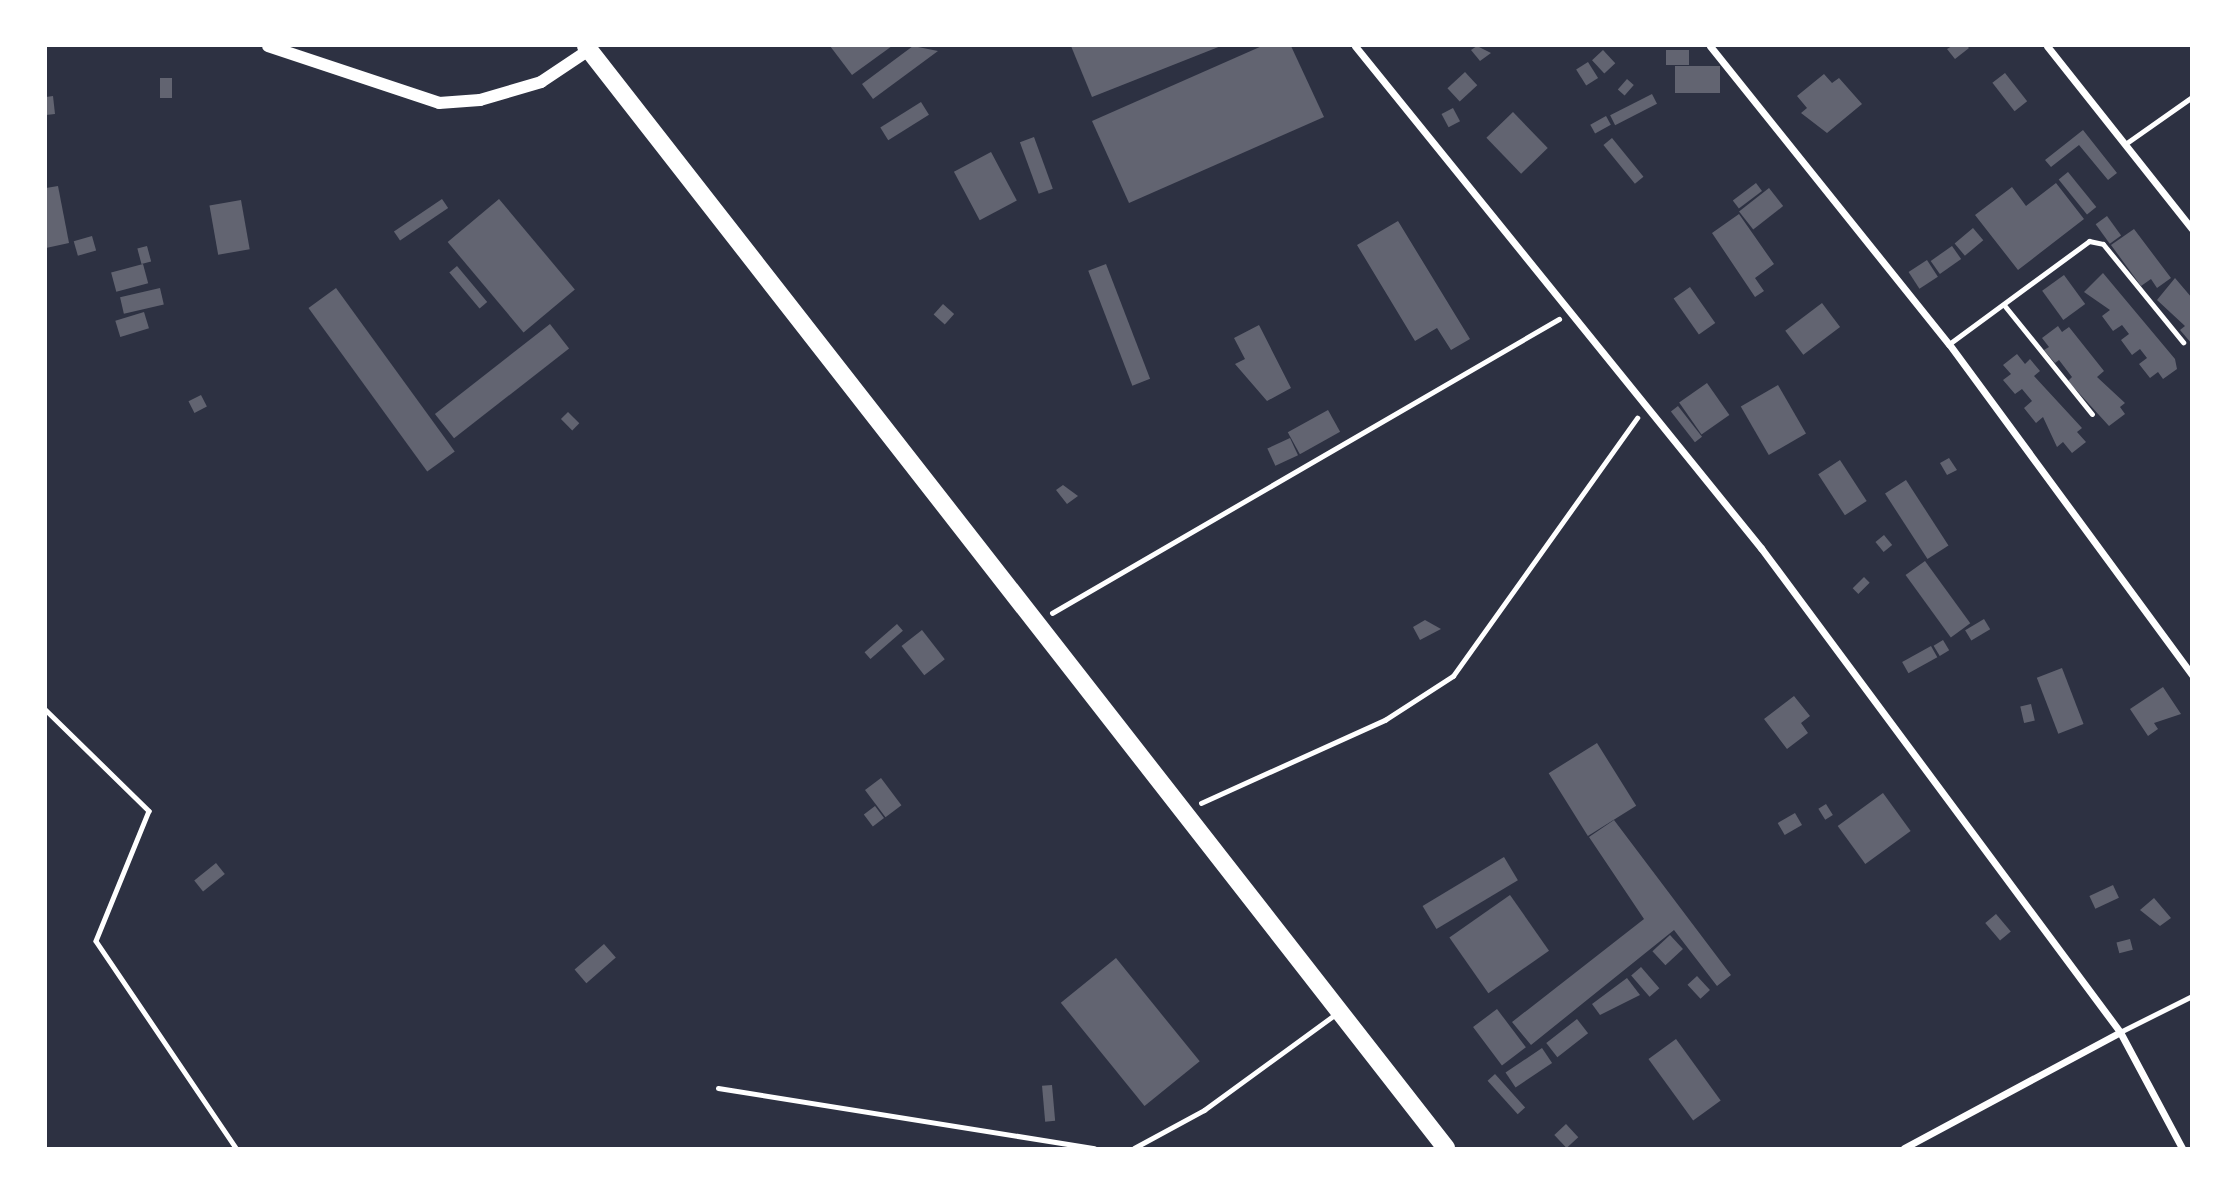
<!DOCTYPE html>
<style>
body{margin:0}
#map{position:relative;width:2237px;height:1194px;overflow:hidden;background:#2d3142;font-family:"Playfair Display",serif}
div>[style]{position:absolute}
.building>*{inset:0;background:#626471;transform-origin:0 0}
.path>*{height:4.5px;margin:-2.25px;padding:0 2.25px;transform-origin:2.25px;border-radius:2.25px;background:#fff}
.service>*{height:5px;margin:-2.5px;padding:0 2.5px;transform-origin:2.5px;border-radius:2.5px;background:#fff}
.minor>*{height:7px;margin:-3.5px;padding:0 3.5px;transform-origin:3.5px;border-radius:3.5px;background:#fff}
.tertiary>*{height:12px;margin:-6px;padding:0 6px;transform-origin:6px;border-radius:6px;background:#fff}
.primary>*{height:18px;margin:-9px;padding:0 9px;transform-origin:9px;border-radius:9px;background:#fff}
span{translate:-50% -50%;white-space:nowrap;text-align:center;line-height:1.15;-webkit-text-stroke:7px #fff;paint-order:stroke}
.frame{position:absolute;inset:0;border:47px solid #fff;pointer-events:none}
</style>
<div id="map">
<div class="building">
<div style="clip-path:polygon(830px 46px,892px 46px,852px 75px)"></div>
<div style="clip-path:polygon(913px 46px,938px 51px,873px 99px,862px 84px)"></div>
<div style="clip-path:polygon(1071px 46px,1221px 46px,1092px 97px)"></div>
<div style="clip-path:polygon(1262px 46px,1291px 46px,1324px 117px,1129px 203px,1092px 121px)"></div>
<div style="clip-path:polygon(1477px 46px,1491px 53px,1480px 61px,1471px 50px)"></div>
<div style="clip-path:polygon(1952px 46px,1967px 46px,1969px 48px,1955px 59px,1947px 49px)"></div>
<div style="left:1603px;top:50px;width:18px;height:15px;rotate:47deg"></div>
<div style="left:1689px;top:50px;width:15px;height:23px;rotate:90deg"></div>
<div style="left:1588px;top:62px;width:19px;height:14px;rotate:58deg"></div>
<div style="left:1720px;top:66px;width:27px;height:45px;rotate:90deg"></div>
<div style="left:1465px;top:72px;width:18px;height:24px;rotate:47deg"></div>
<div style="left:2005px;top:73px;width:36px;height:16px;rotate:52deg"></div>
<div style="clip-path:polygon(1824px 74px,1832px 83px,1839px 78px,1862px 104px,1827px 133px,1801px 113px,1807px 108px,1797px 96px)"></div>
<div style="left:160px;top:78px;width:12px;height:20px"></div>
<div style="left:1627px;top:79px;width:9px;height:14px;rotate:41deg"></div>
<div style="left:1652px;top:94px;width:11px;height:47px;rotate:63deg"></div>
<div style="clip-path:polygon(53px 96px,55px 114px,46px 115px,46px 97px)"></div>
<div style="left:921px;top:102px;width:15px;height:48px;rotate:58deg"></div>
<div style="left:1453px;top:108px;width:15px;height:13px;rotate:62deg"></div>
<div style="left:1513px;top:112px;width:50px;height:37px;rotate:46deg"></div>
<div style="left:1606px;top:116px;width:10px;height:18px;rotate:61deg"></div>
<div style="clip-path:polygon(2083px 130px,2117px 173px,2108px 180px,2079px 145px,2051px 167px,2045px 160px)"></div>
<div style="left:1034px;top:137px;width:55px;height:15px;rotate:70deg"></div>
<div style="left:1612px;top:138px;width:50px;height:11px;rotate:51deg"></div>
<div style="left:991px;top:152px;width:55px;height:42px;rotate:62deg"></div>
<div style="left:2068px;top:172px;width:45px;height:12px;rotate:51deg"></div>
<div style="left:1756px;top:183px;width:10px;height:29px;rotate:53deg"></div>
<div style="clip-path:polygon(2056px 183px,2084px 219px,2018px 270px,1975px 215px,2012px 187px,2026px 206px)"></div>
<div style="clip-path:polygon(58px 186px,69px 243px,46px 248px,46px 188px)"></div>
<div style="left:1769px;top:188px;width:23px;height:38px;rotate:52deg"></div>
<div style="left:442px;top:199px;width:11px;height:58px;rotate:56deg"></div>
<div style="left:499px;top:199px;width:118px;height:67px;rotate:50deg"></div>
<div style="left:241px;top:200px;width:50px;height:32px;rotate:80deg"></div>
<div style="clip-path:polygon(1739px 214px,1774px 264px,1755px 278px,1764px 291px,1755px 297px,1712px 233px)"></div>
<div style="left:2107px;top:216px;width:24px;height:14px;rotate:54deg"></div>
<div style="clip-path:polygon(1398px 221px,1470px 339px,1451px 350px,1437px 328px,1415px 341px,1357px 245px)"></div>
<div style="left:1973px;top:228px;width:16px;height:24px;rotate:50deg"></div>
<div style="clip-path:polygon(2134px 229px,2171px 278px,2157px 288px,2151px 279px,2141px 286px,2111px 245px)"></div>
<div style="left:92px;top:236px;width:15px;height:19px;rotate:74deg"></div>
<div style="left:147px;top:246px;width:16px;height:10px;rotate:75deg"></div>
<div style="left:1952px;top:246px;width:16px;height:26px;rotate:55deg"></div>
<div style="left:1927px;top:260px;width:20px;height:22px;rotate:57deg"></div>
<div style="left:143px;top:264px;width:20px;height:33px;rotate:75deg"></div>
<div style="left:1106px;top:264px;width:123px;height:19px;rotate:69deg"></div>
<div style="left:457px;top:266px;width:47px;height:10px;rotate:50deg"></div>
<div style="clip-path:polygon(2103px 273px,2175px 359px,2177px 369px,2163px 379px,2158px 372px,2150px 378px,2139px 364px,2147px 358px,2140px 349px,2132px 355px,2121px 340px,2129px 334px,2122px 325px,2113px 331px,2102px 316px,2110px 310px,2084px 292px)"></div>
<div style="left:2064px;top:275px;width:36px;height:27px;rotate:54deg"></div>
<div style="clip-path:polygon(2175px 278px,2192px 298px,2192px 344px,2180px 330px,2185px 326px,2157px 300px)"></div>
<div style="left:1690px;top:287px;width:44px;height:20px;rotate:55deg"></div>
<div style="left:160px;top:288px;width:17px;height:41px;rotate:77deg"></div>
<div style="left:336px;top:288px;width:202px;height:34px;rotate:54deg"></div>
<div style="left:1822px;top:303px;width:30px;height:46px;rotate:53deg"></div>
<div style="left:943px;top:304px;width:15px;height:14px;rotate:42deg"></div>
<div style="left:144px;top:312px;width:17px;height:30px;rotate:73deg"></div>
<div style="left:550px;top:324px;width:31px;height:146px;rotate:52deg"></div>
<div style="clip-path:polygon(1259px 325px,1291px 388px,1267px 401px,1235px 364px,1245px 359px,1234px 338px)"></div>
<div style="clip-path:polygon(2058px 326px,2062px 332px,2069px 327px,2104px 371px,2097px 377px,2125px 403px,2120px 407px,2125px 414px,2109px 426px,2068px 381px,2072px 377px,2059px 360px,2055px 363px,2044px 350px,2049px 347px,2042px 338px)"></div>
<div style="clip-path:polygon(2017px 354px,2025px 364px,2030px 359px,2040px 371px,2034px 376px,2082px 428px,2077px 432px,2086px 442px,2072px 453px,2063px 442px,2057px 447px,2043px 417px,2036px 423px,2024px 408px,2032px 401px,2022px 389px,2015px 394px,2003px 380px,2011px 374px,2003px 365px)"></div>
<div style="left:1707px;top:383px;width:39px;height:34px;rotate:55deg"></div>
<div style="left:1778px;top:385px;width:56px;height:43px;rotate:60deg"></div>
<div style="left:201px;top:395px;width:13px;height:14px;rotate:63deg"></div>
<div style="left:1678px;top:406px;width:39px;height:9px;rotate:52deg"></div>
<div style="left:1328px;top:410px;width:25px;height:46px;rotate:61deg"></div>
<div style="left:568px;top:412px;width:16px;height:10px;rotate:45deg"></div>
<div style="left:1290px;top:438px;width:19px;height:25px;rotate:65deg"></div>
<div style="clip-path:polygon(1949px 458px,1957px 470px,1947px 475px,1940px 463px)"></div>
<div style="left:1840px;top:460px;width:49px;height:26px;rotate:57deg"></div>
<div style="left:1906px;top:480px;width:78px;height:25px;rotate:57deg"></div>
<div style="clip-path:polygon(1063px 485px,1078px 496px,1067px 504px,1056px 490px)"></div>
<div style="left:1884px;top:535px;width:13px;height:11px;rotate:51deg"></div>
<div style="left:1925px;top:561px;width:77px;height:24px;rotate:54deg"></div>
<div style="left:1864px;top:577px;width:8px;height:16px;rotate:45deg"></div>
<div style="left:1984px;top:619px;width:12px;height:22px;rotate:59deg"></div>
<div style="clip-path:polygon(1425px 620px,1441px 629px,1420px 640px,1413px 627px)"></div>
<div style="left:897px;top:624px;width:9px;height:43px;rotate:49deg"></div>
<div style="left:922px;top:630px;width:37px;height:26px;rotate:52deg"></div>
<div style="left:1943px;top:640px;width:12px;height:11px;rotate:59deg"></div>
<div style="left:1931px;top:646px;width:13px;height:33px;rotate:61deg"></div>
<div style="left:2062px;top:668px;width:60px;height:27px;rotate:69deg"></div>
<div style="clip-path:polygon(2163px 687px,2181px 714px,2154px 723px,2158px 729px,2148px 736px,2130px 709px)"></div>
<div style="clip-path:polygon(1794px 696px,1810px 716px,1801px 723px,1808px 733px,1787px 749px,1764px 719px)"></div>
<div style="left:2031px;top:704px;width:17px;height:11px;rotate:77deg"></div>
<div style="left:1597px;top:743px;width:74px;height:57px;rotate:58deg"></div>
<div style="left:881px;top:778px;width:34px;height:20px;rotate:53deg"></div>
<div style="left:1883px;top:793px;width:47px;height:56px;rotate:54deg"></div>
<div style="left:1826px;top:804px;width:13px;height:9px;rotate:58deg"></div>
<div style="left:875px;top:806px;width:15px;height:14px;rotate:53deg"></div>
<div style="left:1795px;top:813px;width:14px;height:20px;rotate:60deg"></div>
<div style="clip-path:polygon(1614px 820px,1731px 975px,1717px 986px,1674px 930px,1531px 1045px,1512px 1022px,1644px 919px,1589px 837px)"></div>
<div style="left:1504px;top:857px;width:27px;height:95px;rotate:59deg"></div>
<div style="left:216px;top:863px;width:14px;height:28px;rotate:51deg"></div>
<div style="left:2113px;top:885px;width:14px;height:26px;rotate:65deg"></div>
<div style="left:1510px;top:895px;width:68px;height:74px;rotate:55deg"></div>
<div style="clip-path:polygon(2154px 898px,2171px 918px,2160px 926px,2140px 910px)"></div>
<div style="left:1996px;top:914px;width:23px;height:14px;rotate:50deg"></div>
<div style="left:1670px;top:935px;width:19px;height:24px;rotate:47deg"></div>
<div style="left:2130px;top:939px;width:11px;height:14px;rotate:75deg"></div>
<div style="left:604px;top:944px;width:18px;height:39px;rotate:49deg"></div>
<div style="left:1116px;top:958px;width:133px;height:71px;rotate:51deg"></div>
<div style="left:1641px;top:967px;width:28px;height:13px;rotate:49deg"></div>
<div style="left:1697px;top:976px;width:19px;height:13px;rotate:47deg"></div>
<div style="clip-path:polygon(1627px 978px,1640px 995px,1600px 1015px,1592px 1004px)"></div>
<div style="left:1497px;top:1009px;width:48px;height:30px;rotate:53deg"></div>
<div style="left:1577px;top:1019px;width:18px;height:39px;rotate:52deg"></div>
<div style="left:1676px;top:1039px;width:76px;height:34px;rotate:54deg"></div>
<div style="left:1542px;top:1048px;width:18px;height:44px;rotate:56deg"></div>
<div style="left:1495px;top:1074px;width:45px;height:10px;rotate:48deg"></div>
<div style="left:1052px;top:1085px;width:36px;height:10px;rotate:85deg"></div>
<div style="left:1566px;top:1124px;width:18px;height:16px;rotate:47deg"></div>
</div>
<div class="path">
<div style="left:1052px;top:613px;width:586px;rotate:-30.11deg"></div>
<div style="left:46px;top:710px;width:144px;rotate:44.4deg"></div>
<div style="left:149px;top:811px;width:140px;rotate:112.2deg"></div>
<div style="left:96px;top:941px;width:250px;rotate:55.9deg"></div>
<div style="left:1201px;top:803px;width:202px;rotate:-24.3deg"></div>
<div style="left:1385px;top:720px;width:81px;rotate:-32.9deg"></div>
<div style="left:1453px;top:676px;width:317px;rotate:-54.5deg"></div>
</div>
<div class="service">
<div style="left:2128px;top:142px;width:78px;rotate:-35.1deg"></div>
<div style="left:2004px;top:305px;width:140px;rotate:51.1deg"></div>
<div style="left:1949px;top:344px;width:174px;rotate:-36.3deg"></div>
<div style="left:2089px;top:241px;width:14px;rotate:12deg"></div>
<div style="left:2103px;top:244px;width:127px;rotate:50.8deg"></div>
<div style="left:2120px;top:1032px;width:80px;rotate:-26.6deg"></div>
<div style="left:718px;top:1088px;width:381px;rotate:9.1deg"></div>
<div style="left:1134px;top:1148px;width:80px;rotate:-28.5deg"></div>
<div style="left:1204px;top:1110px;width:165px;rotate:-36.1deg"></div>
</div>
<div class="minor">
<div style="left:1355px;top:46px;width:646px;rotate:51.04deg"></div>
<div style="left:1761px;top:548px;width:603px;rotate:53.43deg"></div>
<div style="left:2120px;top:1032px;width:132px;rotate:61.9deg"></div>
<div style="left:1710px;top:46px;width:382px;rotate:51.3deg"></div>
<div style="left:1949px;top:344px;width:411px;rotate:53.7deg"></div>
<div style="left:2047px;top:46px;width:233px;rotate:51.6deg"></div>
<div style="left:1904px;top:1148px;width:245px;rotate:-28.2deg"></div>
</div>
<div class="tertiary">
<div style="left:268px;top:46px;width:180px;rotate:18.4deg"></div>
<div style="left:439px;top:103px;width:41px;rotate:-4.2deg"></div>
<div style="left:480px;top:100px;width:64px;rotate:-16.4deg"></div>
<div style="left:541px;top:82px;width:58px;rotate:-33.7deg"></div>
</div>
<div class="primary">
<div style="left:586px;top:46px;width:1398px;rotate:52.03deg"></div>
</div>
<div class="frame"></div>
</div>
